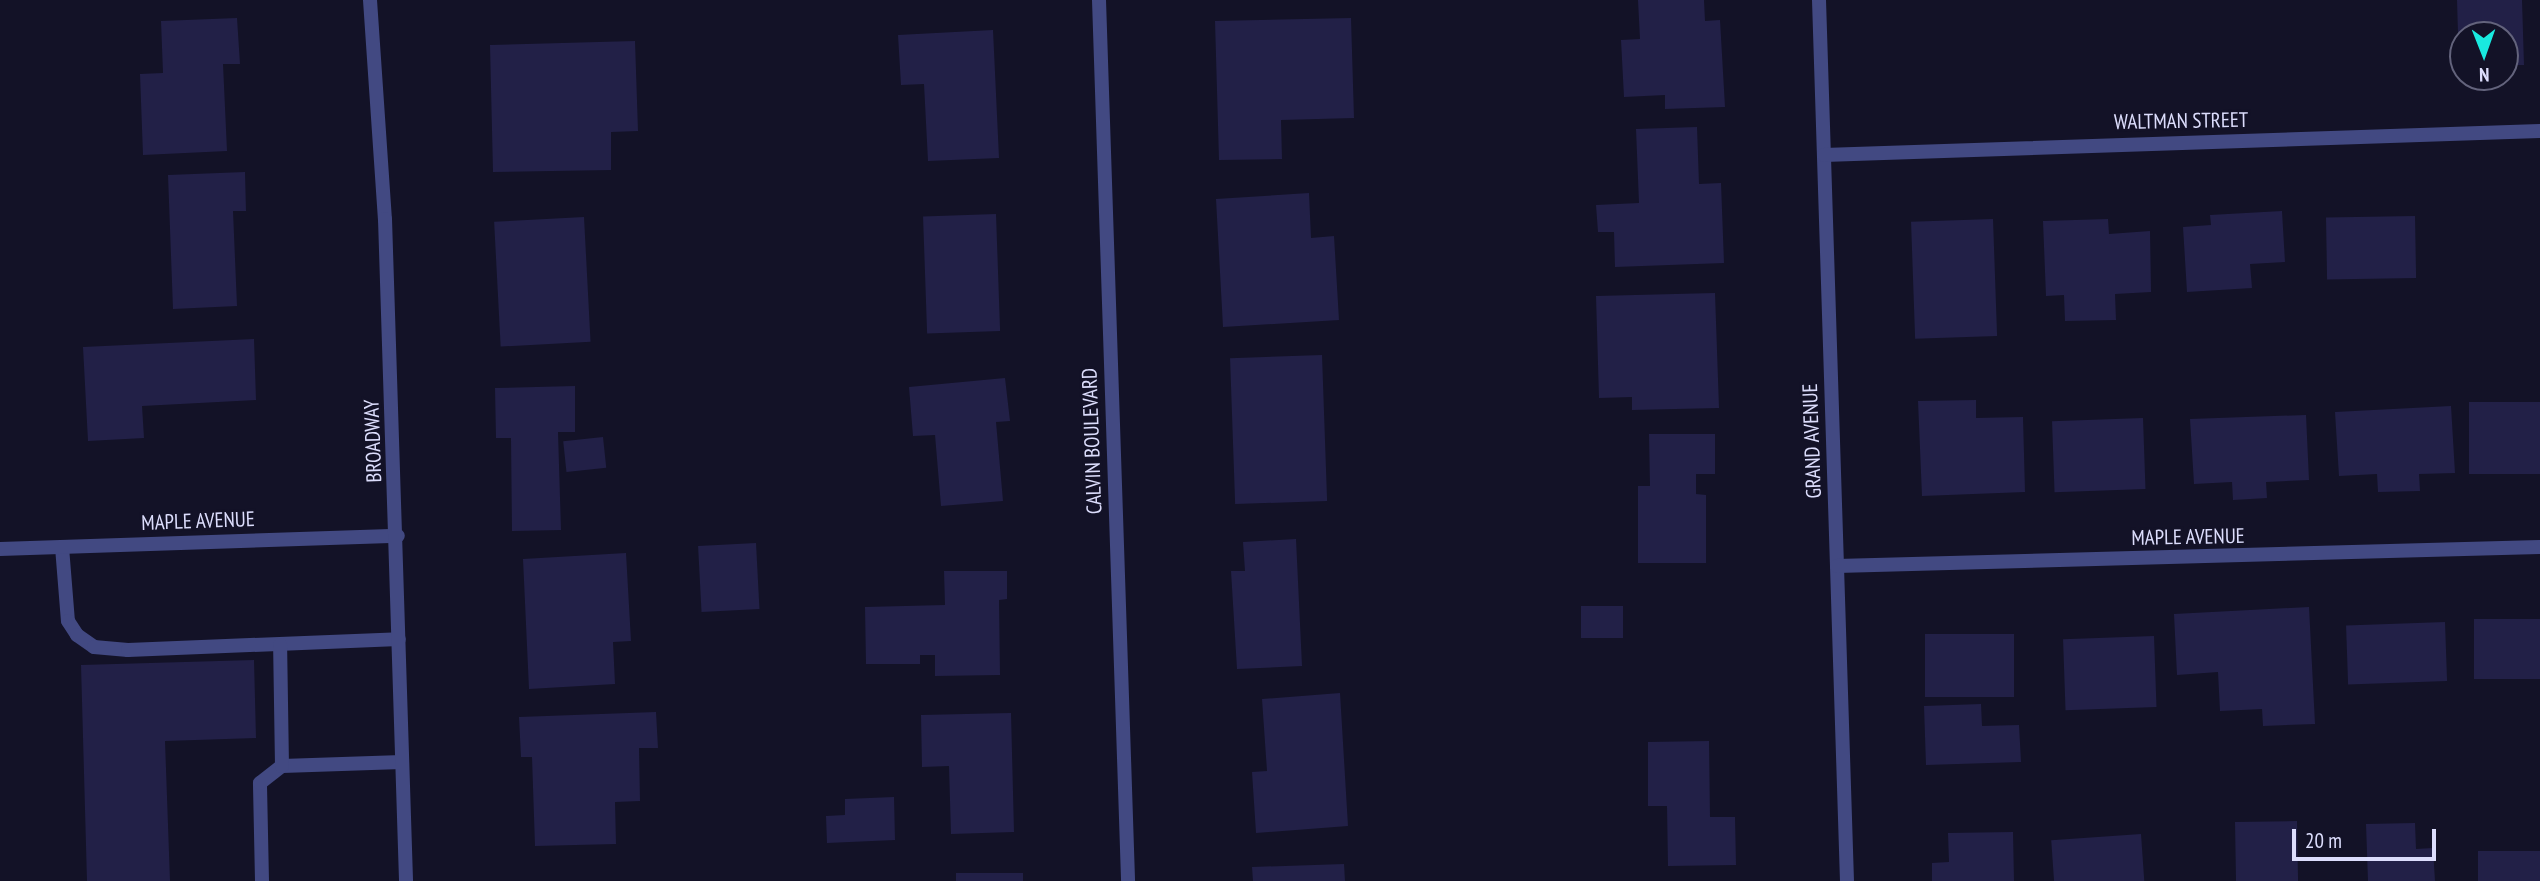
<!DOCTYPE html>
<style>
body{margin:0}
#map{position:relative;width:2540px;height:881px;overflow:hidden;background:#131227;font-family:"PT Sans Narrow",sans-serif}
div>[style]{position:absolute}
.building>*{inset:0;background:#222047;transform-origin:0 0}
.service>*{height:14px;margin:-7px;padding:0 7px;transform-origin:7px;border-radius:7px;background:#424982}
.minor>*{height:14px;margin:-7px;padding:0 7px;transform-origin:7px;border-radius:7px;background:#424982}
.tertiary>*{height:14px;margin:-7px;padding:0 7px;transform-origin:7px;border-radius:7px;background:#424982}
span{translate:-50% -50%;white-space:nowrap;text-align:center;line-height:1.15;-webkit-text-stroke:5px #131227;paint-order:stroke}
.street-label{font-size:21px;color:#dcddfc}
.north{position:absolute;left:2449px;top:21px;width:70px;height:70px;box-sizing:border-box;background:#131227;border:2px solid #63637c;border-radius:50%;rotate:179deg;font-size:19px;font-weight:700;line-height:28px;text-align:center;color:#dcddfc}
.north::after{content:'';display:block;margin:auto;width:24px;height:32px;background:#19eae0;clip-path:polygon(50% 0,100% 100%,50% 72%,0 100%)}
.scale{position:absolute;left:2292px;top:829px;width:144px;height:32px;box-sizing:border-box;border:4px solid #dcddfc;border-top:0;padding-left:9px;font-size:21px;line-height:24px;white-space:nowrap;color:#dcddfc;-webkit-text-stroke:5px #131227;paint-order:stroke}
</style>
<div id="map">
<div class="building">
<div style="clip-path:polygon(1638px 0,1704px 0,1705px 21px,1720px 20px,1725px 107px,1665px 109px,1665px 95px,1624px 97px,1621px 40px,1640px 39px)"></div>
<div style="clip-path:polygon(2457px 0,2522px 0,2524px 65px,2505px 65px,2505px 35px,2463px 35px,2463px 67px,2459px 67px)"></div>
<div style="clip-path:polygon(237px 18px,240px 64px,223px 64px,227px 151px,143px 155px,140px 74px,163px 73px,161px 21px)"></div>
<div style="clip-path:polygon(1351px 18px,1354px 118px,1281px 120px,1282px 159px,1219px 160px,1215px 21px)"></div>
<div style="clip-path:polygon(993px 30px,999px 158px,928px 161px,924px 84px,901px 85px,898px 35px)"></div>
<div style="clip-path:polygon(635px 41px,638px 131px,611px 132px,611px 170px,493px 172px,490px 45px)"></div>
<div style="clip-path:polygon(1697px 127px,1699px 184px,1721px 183px,1724px 263px,1615px 267px,1614px 232px,1598px 232px,1596px 205px,1639px 203px,1636px 129px)"></div>
<div style="clip-path:polygon(245px 172px,246px 211px,233px 211px,237px 306px,173px 309px,168px 175px)"></div>
<div style="clip-path:polygon(1309px 193px,1311px 238px,1334px 236px,1339px 320px,1223px 327px,1216px 199px)"></div>
<div style="clip-path:polygon(2282px 211px,2285px 262px,2250px 264px,2252px 288px,2187px 292px,2183px 227px,2211px 225px,2210px 215px)"></div>
<div style="left:996px;top:214px;width:117px;height:73px;rotate:88deg"></div>
<div style="left:2415px;top:216px;width:62px;height:89px;rotate:89deg"></div>
<div style="left:584px;top:217px;width:125px;height:90px;rotate:87deg"></div>
<div style="left:1993px;top:219px;width:117px;height:82px;rotate:88deg"></div>
<div style="clip-path:polygon(2108px 219px,2109px 234px,2150px 231px,2151px 292px,2115px 294px,2116px 320px,2065px 321px,2064px 295px,2046px 296px,2043px 221px)"></div>
<div style="clip-path:polygon(1715px 293px,1719px 408px,1632px 410px,1632px 397px,1599px 398px,1596px 296px)"></div>
<div style="clip-path:polygon(254px 339px,256px 400px,142px 406px,144px 438px,88px 441px,83px 347px)"></div>
<div style="left:1322px;top:355px;width:146px;height:92px;rotate:88deg"></div>
<div style="clip-path:polygon(1005px 378px,1010px 421px,996px 422px,1003px 501px,941px 506px,935px 435px,913px 436px,909px 387px)"></div>
<div style="clip-path:polygon(575px 386px,575px 432px,558px 432px,561px 530px,512px 531px,511px 438px,496px 438px,495px 388px)"></div>
<div style="clip-path:polygon(1976px 400px,1976px 418px,2023px 417px,2025px 492px,1922px 496px,1918px 401px)"></div>
<div style="left:2540px;top:402px;width:72px;height:71px;rotate:90deg"></div>
<div style="clip-path:polygon(2451px 406px,2455px 473px,2419px 474px,2420px 491px,2378px 492px,2377px 474px,2339px 476px,2335px 412px)"></div>
<div style="clip-path:polygon(2306px 415px,2309px 480px,2266px 482px,2267px 498px,2233px 500px,2232px 482px,2194px 484px,2190px 419px)"></div>
<div style="left:2143px;top:418px;width:71px;height:91px;rotate:88deg"></div>
<div style="clip-path:polygon(1649px 434px,1715px 434px,1715px 474px,1696px 474px,1696px 494px,1706px 495px,1706px 563px,1638px 563px,1638px 486px,1650px 486px)"></div>
<div style="left:603px;top:437px;width:31px;height:40px;rotate:84deg"></div>
<div style="clip-path:polygon(1296px 539px,1302px 666px,1237px 669px,1231px 571px,1245px 571px,1243px 542px)"></div>
<div style="left:756px;top:543px;width:66px;height:58px;rotate:87deg"></div>
<div style="clip-path:polygon(626px 553px,631px 641px,613px 642px,615px 684px,529px 689px,523px 559px)"></div>
<div style="clip-path:polygon(944px 571px,1007px 571px,1007px 599px,999px 600px,1000px 675px,935px 676px,935px 655px,920px 655px,920px 664px,866px 664px,865px 607px,945px 605px)"></div>
<div style="left:1581px;top:606px;width:42px;height:32px"></div>
<div style="clip-path:polygon(2309px 607px,2315px 724px,2263px 726px,2262px 709px,2220px 711px,2218px 672px,2177px 675px,2174px 614px)"></div>
<div style="left:2540px;top:619px;width:60px;height:66px;rotate:90deg"></div>
<div style="left:2445px;top:622px;width:59px;height:99px;rotate:88deg"></div>
<div style="left:2014px;top:634px;width:63px;height:89px;rotate:90deg"></div>
<div style="left:2154px;top:636px;width:71px;height:91px;rotate:88deg"></div>
<div style="clip-path:polygon(254px 660px,256px 738px,165px 741px,170px 881px,87px 881px,81px 665px)"></div>
<div style="clip-path:polygon(1340px 693px,1348px 826px,1256px 833px,1252px 772px,1267px 771px,1262px 699px)"></div>
<div style="clip-path:polygon(1981px 704px,1982px 726px,2019px 725px,2021px 762px,1926px 765px,1924px 706px)"></div>
<div style="clip-path:polygon(656px 712px,658px 748px,639px 748px,640px 801px,615px 802px,616px 844px,535px 846px,532px 757px,521px 757px,519px 717px)"></div>
<div style="clip-path:polygon(1011px 713px,1014px 832px,951px 834px,949px 766px,922px 767px,921px 715px)"></div>
<div style="clip-path:polygon(1709px 741px,1710px 817px,1735px 817px,1736px 865px,1668px 866px,1667px 806px,1648px 806px,1648px 742px)"></div>
<div style="clip-path:polygon(894px 797px,895px 840px,827px 843px,826px 816px,845px 815px,845px 799px)"></div>
<div style="left:2297px;top:821px;width:60px;height:62px;rotate:89deg"></div>
<div style="clip-path:polygon(2415px 823px,2416px 849px,2433px 848px,2435px 881px,2368px 881px,2366px 824px)"></div>
<div style="clip-path:polygon(2013px 832px,2014px 881px,1932px 881px,1932px 863px,1949px 862px,1948px 833px)"></div>
<div style="left:2141px;top:834px;width:47px;height:90px;rotate:86deg"></div>
<div style="left:2540px;top:851px;width:30px;height:62px;rotate:90deg"></div>
<div style="clip-path:polygon(1344px 864px,1345px 881px,1253px 881px,1252px 867px)"></div>
<div style="left:956px;top:873px;width:67px;height:8px"></div>
</div>
<div class="service">
<div style="left:62px;top:547px;width:74px;rotate:85.4deg"></div>
<div style="left:68px;top:621px;width:17px;rotate:57deg"></div>
<div style="left:77px;top:635px;width:21px;rotate:35deg"></div>
<div style="left:94px;top:647px;width:34px;rotate:5deg"></div>
<div style="left:128px;top:650px;width:271px;rotate:-2.3deg"></div>
<div style="left:282px;top:766px;width:120px;rotate:-1.9deg"></div>
<div style="left:262px;top:881px;width:98px;rotate:-91.2deg"></div>
<div style="left:260px;top:783px;width:28px;rotate:-38deg"></div>
<div style="left:282px;top:766px;width:121px;rotate:-90.9deg"></div>
</div>
<div class="minor">
<div style="left:1099px;top:0;width:881px;rotate:88.11deg"></div>
<div style="left:1819px;top:0;width:881px;rotate:88.18deg"></div>
<div style="left:1824px;top:155px;width:716px;rotate:-1.92deg"></div>
<div style="left:0;top:549px;width:398px;rotate:-1.9deg"></div>
<div style="left:1837px;top:566px;width:703px;rotate:-1.55deg"></div>
</div>
<div class="tertiary">
<div style="left:370px;top:0;width:220px;rotate:86.1deg"></div>
<div style="left:385px;top:219px;width:662px;rotate:88.18deg"></div>
</div>
<div class="street-label">
<span style="left:2181px;top:121px;rotate:-1deg">WALTMAN STREET</span>
<span style="left:373px;top:441px;rotate:-92deg">BROADWAY</span>
<span style="left:1092px;top:441px;rotate:-92deg">CALVIN BOULEVARD</span>
<span style="left:1812px;top:441px;rotate:-92deg">GRAND AVENUE</span>
<span style="left:198px;top:521px;rotate:-2deg">MAPLE AVENUE</span>
<span style="left:2188px;top:537px;rotate:-1deg">MAPLE AVENUE</span>
</div>
<div class="north">N</div>
<div class="scale">20 m</div>
</div>
